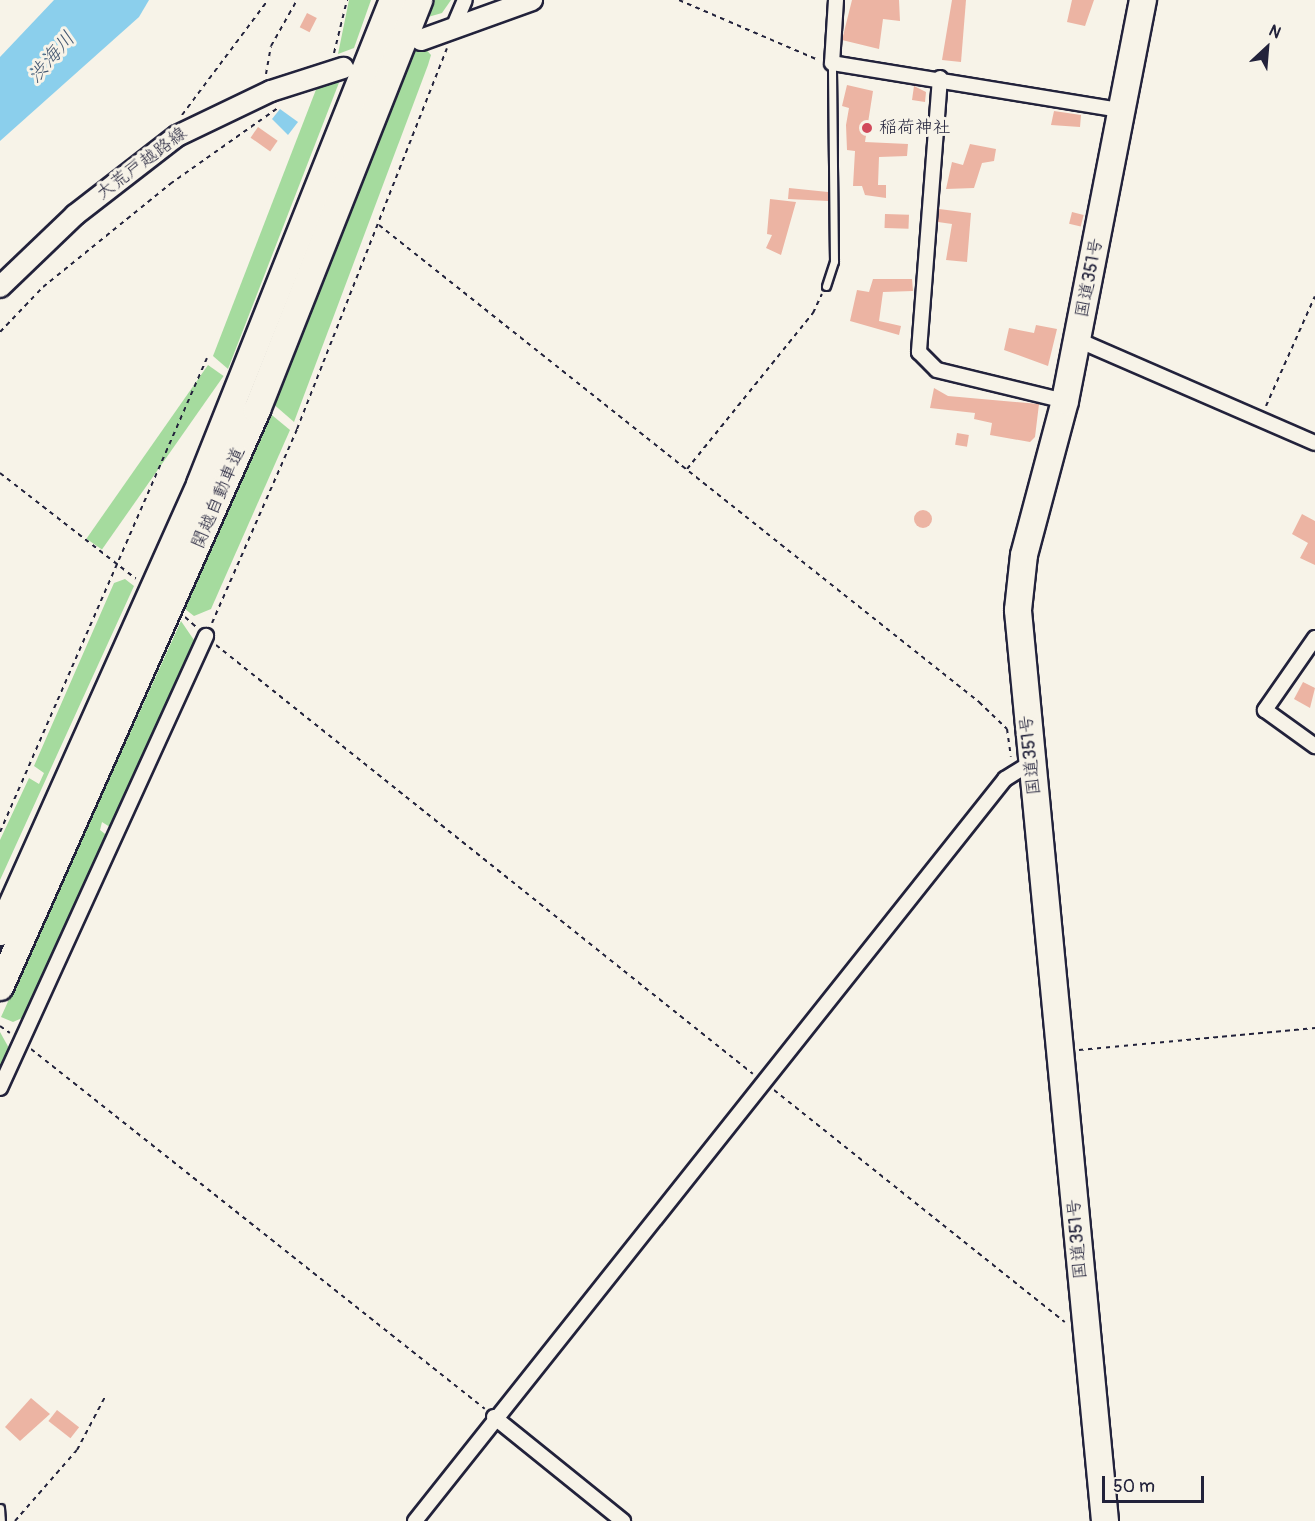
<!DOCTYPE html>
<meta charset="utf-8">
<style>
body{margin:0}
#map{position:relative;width:1315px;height:1521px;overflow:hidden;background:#f7f3e8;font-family:Pangolin,"Klee One",sans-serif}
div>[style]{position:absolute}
.green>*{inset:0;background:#a5db9e;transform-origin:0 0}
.water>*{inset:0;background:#8bcfec}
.building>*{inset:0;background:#ecb4a3;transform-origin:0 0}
.round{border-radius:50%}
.path>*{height:2px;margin-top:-1px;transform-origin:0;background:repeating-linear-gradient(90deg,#22223b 0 4.5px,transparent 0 9px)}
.roads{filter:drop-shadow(2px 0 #22223b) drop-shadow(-2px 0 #22223b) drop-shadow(0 2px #22223b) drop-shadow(0 -2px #22223b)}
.lane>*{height:7px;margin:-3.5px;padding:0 3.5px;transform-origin:3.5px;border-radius:3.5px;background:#f7f3e8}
.street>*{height:14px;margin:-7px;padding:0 7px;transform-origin:7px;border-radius:7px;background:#f7f3e8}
.secondary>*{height:20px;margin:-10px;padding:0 10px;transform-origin:10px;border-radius:10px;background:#f7f3e8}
.highway>*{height:26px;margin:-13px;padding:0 13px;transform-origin:13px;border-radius:13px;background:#f7f3e8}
.dots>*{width:16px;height:16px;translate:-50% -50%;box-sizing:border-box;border:3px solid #f7f3e8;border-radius:50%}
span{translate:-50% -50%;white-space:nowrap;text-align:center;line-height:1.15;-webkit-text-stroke:6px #f7f3e8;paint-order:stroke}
.poi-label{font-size:18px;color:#22223b}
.left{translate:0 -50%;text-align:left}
.street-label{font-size:18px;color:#22223b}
.water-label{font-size:20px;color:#425670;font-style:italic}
.north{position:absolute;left:1237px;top:18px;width:60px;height:60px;-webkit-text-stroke:4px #f7f3e8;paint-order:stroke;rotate:26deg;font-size:16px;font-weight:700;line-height:24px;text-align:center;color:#22223b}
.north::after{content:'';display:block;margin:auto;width:21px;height:27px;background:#22223b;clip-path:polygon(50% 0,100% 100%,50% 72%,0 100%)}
.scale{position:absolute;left:1102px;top:1476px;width:102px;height:27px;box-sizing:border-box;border:3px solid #22223b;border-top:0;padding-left:8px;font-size:18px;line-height:21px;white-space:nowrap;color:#22223b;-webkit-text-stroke:4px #f7f3e8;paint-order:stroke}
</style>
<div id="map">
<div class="green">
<div style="clip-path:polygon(349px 0,371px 0,354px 48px,338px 54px)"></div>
<div style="clip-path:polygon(428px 0,451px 0,442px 13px,421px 19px)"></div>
<div style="clip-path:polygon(422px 45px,431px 55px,428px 65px,294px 422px,271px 402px,410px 49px)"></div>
<div style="clip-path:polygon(333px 79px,340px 80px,228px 369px,213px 356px,317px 87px)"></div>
<div style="left:208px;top:365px;width:19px;height:212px;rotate:35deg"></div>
<div style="clip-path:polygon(267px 411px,290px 430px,211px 609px,194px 616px,185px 609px)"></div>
<div style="clip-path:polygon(125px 579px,134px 586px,0 880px,0 840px,29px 778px,39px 784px,44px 773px,34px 766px,114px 583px)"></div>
<div style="clip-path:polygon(181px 621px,196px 643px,113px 829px,102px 822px,100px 830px,109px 837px,29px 1015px,13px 1022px,1px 1017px)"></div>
<div style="clip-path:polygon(0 1032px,10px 1050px,0 1071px)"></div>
</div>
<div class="water">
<div style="clip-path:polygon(54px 0,149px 0,139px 17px,0 141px,0 57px)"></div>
<div style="clip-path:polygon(280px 109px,298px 122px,288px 135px,272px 119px)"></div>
</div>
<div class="building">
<div style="clip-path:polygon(852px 0,899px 0,900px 21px,883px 19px,879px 49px,842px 40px)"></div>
<div style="clip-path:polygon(952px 0,966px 0,961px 62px,942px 60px)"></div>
<div style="clip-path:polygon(1072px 0,1094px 0,1085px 26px,1067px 22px)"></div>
<div style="left:307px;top:13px;width:11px;height:16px;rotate:27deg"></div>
<div style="clip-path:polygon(847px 85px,873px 91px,865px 142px,908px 144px,907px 156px,879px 157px,878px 185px,886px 185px,886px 198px,865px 195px,862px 186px,853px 186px,855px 151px,847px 150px,846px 125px,849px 108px,842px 106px)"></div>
<div style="clip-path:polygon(914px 86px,926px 92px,925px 102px,912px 100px)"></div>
<div style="clip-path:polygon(1054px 111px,1081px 115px,1080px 127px,1051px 125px)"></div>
<div style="left:258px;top:127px;width:24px;height:13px;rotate:35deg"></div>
<div style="clip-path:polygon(970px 144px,996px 149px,994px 161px,982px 163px,974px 188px,946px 189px,952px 162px,963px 165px)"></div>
<div style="clip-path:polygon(789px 188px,828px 192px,828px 201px,788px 199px)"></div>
<div style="clip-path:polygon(770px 199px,796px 202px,781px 255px,766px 248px,772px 235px,767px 234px)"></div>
<div style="clip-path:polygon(939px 209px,971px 213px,967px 262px,946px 260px,952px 224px,938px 222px)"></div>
<div style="left:1072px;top:212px;width:12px;height:12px;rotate:14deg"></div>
<div style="left:885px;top:214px;width:24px;height:14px;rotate:2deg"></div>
<div style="clip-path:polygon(873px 279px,912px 279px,913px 291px,883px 292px,879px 321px,901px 326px,899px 335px,850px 321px,857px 290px,869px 292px)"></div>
<div style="clip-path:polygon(1036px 325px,1057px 329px,1048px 366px,1004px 350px,1009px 328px,1034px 333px)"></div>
<div style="clip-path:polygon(934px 388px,948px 396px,1039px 404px,1035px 437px,1030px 442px,990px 435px,992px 423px,974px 419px,975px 413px,930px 408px)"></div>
<div style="left:957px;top:433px;width:12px;height:12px;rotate:9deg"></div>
<div class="round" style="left:914px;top:510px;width:18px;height:18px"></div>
<div style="clip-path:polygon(1302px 514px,1315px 521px,1315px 565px,1300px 558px,1308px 543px,1292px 534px)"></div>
<div style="clip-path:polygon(1303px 682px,1315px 688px,1310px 708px,1294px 699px)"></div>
<div style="clip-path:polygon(31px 1398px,50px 1414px,20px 1441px,5px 1427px)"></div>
<div style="left:57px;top:1410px;width:28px;height:14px;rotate:38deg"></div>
</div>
<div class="path">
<div style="left:679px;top:0;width:151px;rotate:23.3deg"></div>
<div style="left:334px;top:53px;width:55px;rotate:-76.2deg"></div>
<div style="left:266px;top:74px;width:28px;rotate:-80deg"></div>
<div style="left:271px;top:46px;width:53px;rotate:-60.5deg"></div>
<div style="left:182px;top:115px;width:144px;rotate:-53.2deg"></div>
<div style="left:379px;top:225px;width:767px;rotate:38.48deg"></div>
<div style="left:979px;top:702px;width:39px;rotate:44deg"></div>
<div style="left:1007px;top:729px;width:28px;rotate:82deg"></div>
<div style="left:0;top:332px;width:62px;rotate:-46.3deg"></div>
<div style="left:43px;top:287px;width:164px;rotate:-39deg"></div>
<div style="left:170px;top:184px;width:133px;rotate:-35.2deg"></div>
<div style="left:1266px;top:406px;width:120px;rotate:-66deg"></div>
<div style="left:687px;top:469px;width:201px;rotate:-51.1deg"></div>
<div style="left:813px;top:313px;width:21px;rotate:-65deg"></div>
<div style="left:0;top:473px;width:172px;rotate:37.9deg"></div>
<div style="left:185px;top:617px;width:15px;rotate:42deg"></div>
<div style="left:212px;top:623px;width:212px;rotate:-66.3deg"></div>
<div style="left:297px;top:429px;width:409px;rotate:-68.5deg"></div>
<div style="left:216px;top:645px;width:687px;rotate:38.62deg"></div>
<div style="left:0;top:832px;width:517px;rotate:-66.41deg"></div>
<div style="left:0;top:1026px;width:12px;rotate:35deg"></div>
<div style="left:31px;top:1049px;width:579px;rotate:38.41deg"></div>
<div style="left:1079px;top:1050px;width:237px;rotate:-5.3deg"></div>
<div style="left:774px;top:1090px;width:372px;rotate:38.6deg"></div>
<div style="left:15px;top:1521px;width:94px;rotate:-48.9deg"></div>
<div style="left:77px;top:1450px;width:62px;rotate:-62.2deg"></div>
</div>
<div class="roads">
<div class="lane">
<div style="left:826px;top:286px;width:26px;rotate:-72deg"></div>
<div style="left:834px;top:261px;width:198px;rotate:-90.6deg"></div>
<div style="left:0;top:1508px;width:13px;rotate:86deg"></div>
</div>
<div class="street">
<div style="left:836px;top:0;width:63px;rotate:93.6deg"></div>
<div style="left:832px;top:63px;width:296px;rotate:9.3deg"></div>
<div style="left:453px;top:28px;width:30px;rotate:-67deg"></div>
<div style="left:940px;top:78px;width:275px;rotate:94.4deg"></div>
<div style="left:919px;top:352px;width:25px;rotate:45deg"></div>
<div style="left:937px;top:370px;width:132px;rotate:13.6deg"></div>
<div style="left:1078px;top:340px;width:258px;rotate:23.5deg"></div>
<div style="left:1315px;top:638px;width:88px;rotate:124.8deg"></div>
<div style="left:1265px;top:710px;width:62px;rotate:35.8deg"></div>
<div style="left:0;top:1088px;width:497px;rotate:-65.5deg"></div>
<div style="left:494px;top:1417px;width:166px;rotate:38.9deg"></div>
<div style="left:415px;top:1521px;width:948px;rotate:-51.51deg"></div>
<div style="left:1005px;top:779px;width:31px;rotate:-32deg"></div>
</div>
<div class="secondary">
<div style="left:421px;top:40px;width:118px;rotate:-19.8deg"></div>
<div style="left:0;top:287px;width:104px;rotate:-43.8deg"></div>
<div style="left:75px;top:215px;width:129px;rotate:-37.8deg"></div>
<div style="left:177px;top:136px;width:104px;rotate:-25.6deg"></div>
<div style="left:271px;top:91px;width:76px;rotate:-17.7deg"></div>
</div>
<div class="highway">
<div style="left:0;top:932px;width:491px;rotate:-65.9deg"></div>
<div style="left:200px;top:484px;width:521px;rotate:-68.26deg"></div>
<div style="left:0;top:987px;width:632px;rotate:-65.99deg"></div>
<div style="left:257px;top:410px;width:441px;rotate:-68.4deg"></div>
<div style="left:1105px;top:1521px;width:915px;rotate:-95.46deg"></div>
<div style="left:1018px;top:610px;width:55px;rotate:-83.8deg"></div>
<div style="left:1024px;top:555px;width:159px;rotate:-75.1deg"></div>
<div style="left:1065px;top:401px;width:409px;rotate:-79deg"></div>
</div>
</div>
<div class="dots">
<div style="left:867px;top:128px;background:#d1495b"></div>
</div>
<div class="poi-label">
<span class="left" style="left:879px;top:128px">稲荷神社</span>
</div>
<div class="street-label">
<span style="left:142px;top:164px;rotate:-37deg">大荒戸越路線</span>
<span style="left:1090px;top:278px;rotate:-79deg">国道351号</span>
<span style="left:219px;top:498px;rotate:-67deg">関越自動車道</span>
<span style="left:1031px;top:755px;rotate:-96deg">国道351号</span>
<span style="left:1078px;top:1239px;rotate:-95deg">国道351号</span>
</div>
<div class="water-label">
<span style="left:51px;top:57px;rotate:-49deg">渋海川</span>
</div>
<div class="north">N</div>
<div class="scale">50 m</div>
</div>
